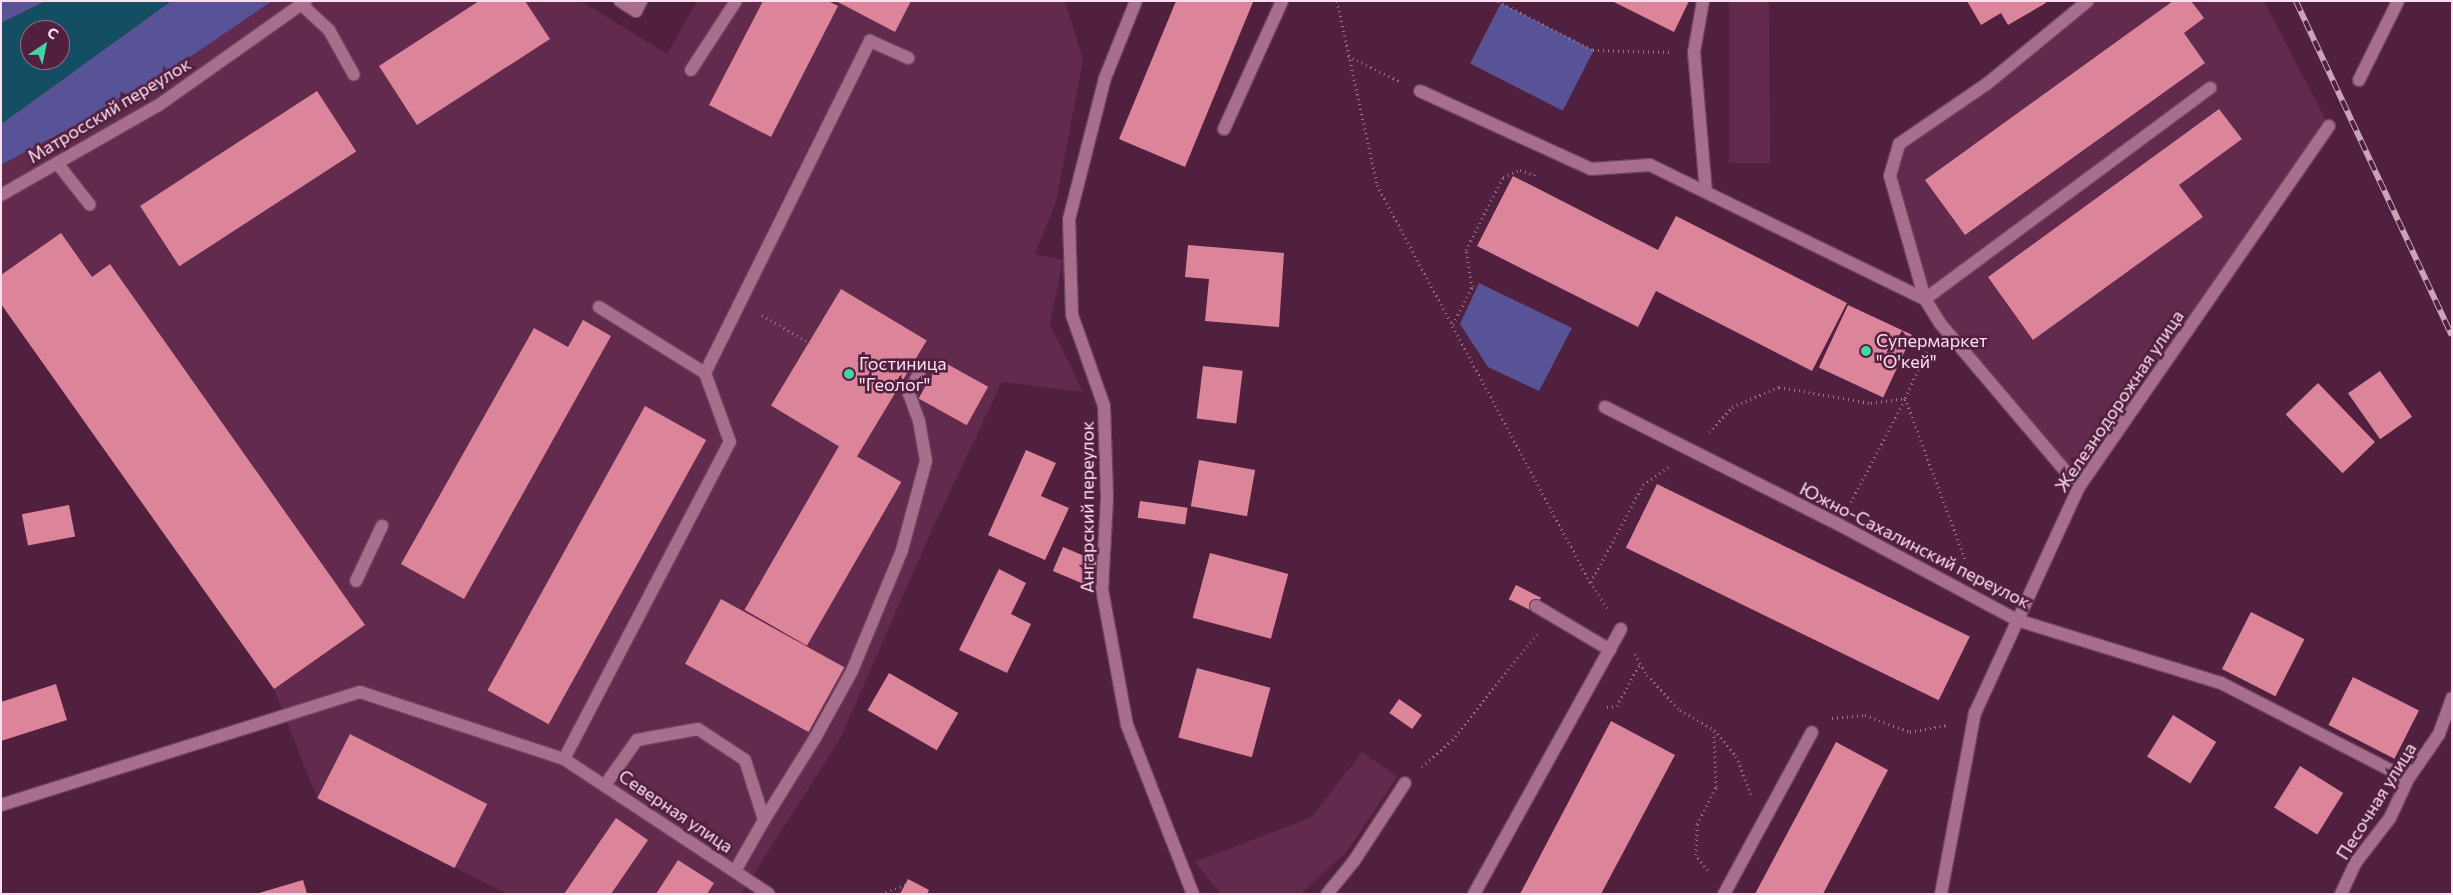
<!DOCTYPE html>
<meta charset="utf-8">
<style>
body{margin:0}
#map{position:relative;width:2453px;height:895px;overflow:hidden;background:#51203e;font-family:Commissioner,sans-serif}
div>[style]{position:absolute}
.built>*{inset:0;background:#622a4d}
.green>*{inset:0;background:#585397;transform-origin:0 0}
.water>*{inset:0;background:#144e62}
.building>*{inset:0;background:#dc8499;transform-origin:0 0}
.path>*{height:3px;margin-top:-1.5px;transform-origin:0;background:repeating-linear-gradient(90deg,#9f758d 0 1px,transparent 0 5px)}
.roads{filter:drop-shadow(1px 0 #6e425d) drop-shadow(-1px 0 #6e425d) drop-shadow(0 1px #6e425d) drop-shadow(0 -1px #6e425d)}
.minor>*{height:12px;margin:-6px;padding:0 6px;transform-origin:6px;border-radius:6px;background:#a76e8e}
.rail>*{height:5.5px;margin-top:-2.75px;transform-origin:0;background:repeating-linear-gradient(90deg,#51203e 0 11px,#caa4b9 0 22px);box-sizing:border-box;border-block:1px solid #caa4b9}
.dots>*{width:14px;height:14px;translate:-50% -50%;box-sizing:border-box;border:2px solid #51203e;border-radius:50%}
span{translate:-50% -50%;white-space:nowrap;text-align:center;line-height:1.15;-webkit-text-stroke:5px #51203e;paint-order:stroke}
.street-label{font-size:18px;color:#ffdeef}
.poi-label{font-size:18px;color:#ffdeef}
.left{translate:0 -50%;text-align:left}
.frame{position:absolute;inset:0;border:2px solid #ffdeef;pointer-events:none}
.north{position:absolute;left:20px;top:20px;width:50px;height:50px;box-sizing:border-box;background:#51203e;border:1px solid #976c85;border-radius:50%;rotate:34deg;font-size:14px;font-weight:700;line-height:20px;text-align:center;color:#ffdeef}
.north::after{content:'';display:block;margin:auto;width:18px;height:22px;background:#42d4a1;clip-path:polygon(50% 0,100% 100%,50% 72%,0 100%)}
</style>
<div id="map">
<div class="built">
<div style="clip-path:polygon(272px 1px,581px 1px,667px 54px,697px 1px,1065px 1px,1083px 60px,1056px 202px,1035px 254px,1063px 260px,1050px 324px,1083px 392px,1002px 382px,935px 523px,840px 739px,741px 894px,507px 894px,317px 798px,274px 689px,1px 304px,1px 165px,143px 89px)"></div>
<div style="clip-path:polygon(1727px 1px,1769px 1px,1770px 163px,1729px 163px,1729px 2px)"></div>
<div style="clip-path:polygon(2088px 1px,2264px 1px,2329px 126px,2079px 487px,1940px 323px,1890px 176px,1899px 144px)"></div>
<div style="clip-path:polygon(1362px 752px,1397px 777px,1347px 851px,1301px 894px,1221px 894px,1195px 862px,1312px 817px)"></div>
</div>
<div class="green">
<div style="clip-path:polygon(1px 1px,46px 1px,1px 23px)"></div>
<div style="clip-path:polygon(171px 1px,272px 1px,143px 89px,1px 165px,1px 124px)"></div>
<div style="left:1501px;top:3px;width:104px;height:68px;rotate:27deg"></div>
<div style="clip-path:polygon(1479px 283px,1572px 328px,1539px 391px,1488px 367px,1460px 324px)"></div>
</div>
<div class="water">
<div style="clip-path:polygon(evenodd,46px 1px,171px 1px,1px 124px,1px 23px,46px 1px,30px 30px,60px 30px,60px 60px,30px 60px,30px 30px)"></div>
</div>
<div class="building">
<div style="clip-path:polygon(479px 1px,525px 1px,550px 39px,417px 125px,379px 66px)"></div>
<div style="clip-path:polygon(763px 1px,828px 1px,838px 6px,771px 137px,709px 105px)"></div>
<div style="clip-path:polygon(836px 1px,911px 1px,895px 32px)"></div>
<div style="clip-path:polygon(1176px 1px,1253px 2px,1185px 167px,1119px 139px)"></div>
<div style="clip-path:polygon(1612px 1px,1689px 1px,1674px 32px)"></div>
<div style="clip-path:polygon(1967px 1px,2045px 1px,2046px 3px,2008px 25px,2001px 13px,1981px 25px)"></div>
<div style="clip-path:polygon(2173px 1px,2191px 1px,2204px 18px,2184px 33px,2205px 63px,1965px 235px,1925px 180px)"></div>
<div style="left:317px;top:91px;width:72px;height:211px;rotate:57deg"></div>
<div style="clip-path:polygon(2219px 109px,2242px 139px,2179px 185px,2203px 217px,2033px 340px,1988px 277px)"></div>
<div style="clip-path:polygon(1513px 176px,1658px 250px,1676px 216px,1847px 303px,1812px 371px,1656px 291px,1638px 327px,1477px 246px)"></div>
<div style="clip-path:polygon(61px 233px,92px 277px,110px 264px,365px 625px,274px 689px,1px 304px,1px 275px)"></div>
<div style="clip-path:polygon(1188px 245px,1284px 253px,1279px 327px,1205px 321px,1209px 279px,1185px 277px)"></div>
<div style="left:841px;top:289px;width:100px;height:136px;rotate:31deg"></div>
<div style="left:1848px;top:305px;width:71px;height:69px;rotate:25deg"></div>
<div style="clip-path:polygon(583px 320px,611px 336px,464px 599px,401px 564px,534px 328px,568px 347px)"></div>
<div style="left:940px;top:360px;width:55px;height:44px;rotate:29deg"></div>
<div style="left:1203px;top:366px;width:40px;height:53px;rotate:7deg"></div>
<div style="left:2380px;top:371px;width:56px;height:39px;rotate:55deg"></div>
<div style="left:2318px;top:383px;width:82px;height:45px;rotate:46deg"></div>
<div style="left:645px;top:406px;width:70px;height:325px;rotate:29deg"></div>
<div style="left:839px;top:446px;width:72px;height:189px;rotate:30deg"></div>
<div style="clip-path:polygon(1026px 450px,1056px 463px,1041px 496px,1069px 508px,1045px 560px,988px 535px)"></div>
<div style="left:1199px;top:460px;width:57px;height:47px;rotate:10deg"></div>
<div style="left:1657px;top:484px;width:348px;height:71px;rotate:26deg"></div>
<div style="left:1140px;top:501px;width:48px;height:17px;rotate:8deg"></div>
<div style="left:69px;top:505px;width:32px;height:48px;rotate:79deg"></div>
<div style="left:1063px;top:547px;width:38px;height:26px;rotate:23deg"></div>
<div style="left:1210px;top:553px;width:81px;height:67px;rotate:15deg"></div>
<div style="clip-path:polygon(999px 569px,1026px 583px,1011px 614px,1031px 624px,1007px 673px,959px 650px)"></div>
<div style="left:1516px;top:585px;width:28px;height:16px;rotate:27deg"></div>
<div style="left:721px;top:599px;width:141px;height:74px;rotate:29deg"></div>
<div style="left:2251px;top:612px;width:60px;height:64px;rotate:27deg"></div>
<div style="left:1197px;top:668px;width:76px;height:72px;rotate:15deg"></div>
<div style="left:889px;top:673px;width:80px;height:43px;rotate:30deg"></div>
<div style="left:2353px;top:677px;width:74px;height:54px;rotate:27deg"></div>
<div style="clip-path:polygon(56px 684px,67px 720px,1px 741px,1px 702px)"></div>
<div style="left:1399px;top:699px;width:28px;height:17px;rotate:35deg"></div>
<div style="left:2173px;top:715px;width:51px;height:49px;rotate:32deg"></div>
<div style="clip-path:polygon(1611px 721px,1675px 755px,1601px 894px,1520px 894px)"></div>
<div style="left:350px;top:734px;width:154px;height:72px;rotate:27deg"></div>
<div style="clip-path:polygon(1836px 742px,1888px 770px,1823px 894px,1755px 894px)"></div>
<div style="left:2300px;top:766px;width:51px;height:49px;rotate:32deg"></div>
<div style="clip-path:polygon(616px 818px,648px 840px,611px 894px,564px 894px)"></div>
<div style="clip-path:polygon(678px 860px,714px 883px,707px 894px,656px 894px)"></div>
<div style="clip-path:polygon(908px 879px,929px 890px,927px 894px,900px 894px)"></div>
<div style="clip-path:polygon(303px 880px,307px 894px,259px 894px,259px 893px)"></div>
</div>
<div class="path">
<div style="left:1337px;top:1px;width:188px;rotate:77.7deg"></div>
<div style="left:1377px;top:185px;width:451px;rotate:61.8deg"></div>
<div style="left:1590px;top:582px;width:34px;rotate:56deg"></div>
<div style="left:1498px;top:1px;width:107px;rotate:27.3deg"></div>
<div style="left:1593px;top:50px;width:77px;rotate:1.5deg"></div>
<div style="left:1348px;top:56px;width:57px;rotate:26.1deg"></div>
<div style="left:762px;top:315px;width:56px;rotate:30.3deg"></div>
<div style="left:1453px;top:324px;width:42px;rotate:-62.8deg"></div>
<div style="left:1472px;top:287px;width:37px;rotate:-99deg"></div>
<div style="left:1466px;top:250px;width:82px;rotate:-63.1deg"></div>
<div style="left:1503px;top:177px;width:18px;rotate:-22deg"></div>
<div style="left:1520px;top:170px;width:15px;rotate:20deg"></div>
<div style="left:1534px;top:175px;width:4px;rotate:-56deg"></div>
<div style="left:1929px;top:347px;width:56px;rotate:115.2deg"></div>
<div style="left:1905px;top:398px;width:178px;rotate:69.6deg"></div>
<div style="left:1709px;top:432px;width:34px;rotate:-47deg"></div>
<div style="left:1732px;top:407px;width:51px;rotate:-23.1deg"></div>
<div style="left:1779px;top:387px;width:93px;rotate:9.9deg"></div>
<div style="left:1871px;top:403px;width:34px;rotate:-8deg"></div>
<div style="left:1851px;top:502px;width:116px;rotate:-62.3deg"></div>
<div style="left:1591px;top:582px;width:110px;rotate:-61.8deg"></div>
<div style="left:1643px;top:485px;width:32px;rotate:-35deg"></div>
<div style="left:1635px;top:654px;width:24px;rotate:60deg"></div>
<div style="left:1647px;top:675px;width:48px;rotate:46.7deg"></div>
<div style="left:1680px;top:710px;width:39px;rotate:30deg"></div>
<div style="left:1714px;top:730px;width:34px;rotate:50deg"></div>
<div style="left:1736px;top:756px;width:41px;rotate:68.5deg"></div>
<div style="left:1607px;top:707px;width:10px;rotate:-6deg"></div>
<div style="left:1617px;top:706px;width:49px;rotate:-61.9deg"></div>
<div style="left:1832px;top:718px;width:33px;rotate:-5deg"></div>
<div style="left:1865px;top:715px;width:48px;rotate:20.7deg"></div>
<div style="left:1910px;top:732px;width:37px;rotate:-11deg"></div>
<div style="left:1422px;top:767px;width:40px;rotate:-42deg"></div>
<div style="left:1452px;top:740px;width:136px;rotate:-51.3deg"></div>
<div style="left:1708px;top:870px;width:19px;rotate:-129deg"></div>
<div style="left:1696px;top:855px;width:31px;rotate:-88deg"></div>
<div style="left:1697px;top:824px;width:42px;rotate:-62.8deg"></div>
<div style="left:1716px;top:787px;width:55px;rotate:-92.1deg"></div>
<div style="left:881px;top:894px;width:26px;rotate:-21deg"></div>
</div>
<div class="roads">
<div class="minor">
<div style="left:620px;top:1px;width:19px;rotate:32deg"></div>
<div style="left:636px;top:11px;width:11px;rotate:-63deg"></div>
<div style="left:1136px;top:1px;width:83px;rotate:111.9deg"></div>
<div style="left:1105px;top:78px;width:146px;rotate:104.3deg"></div>
<div style="left:1069px;top:219px;width:96px;rotate:88.2deg"></div>
<div style="left:1072px;top:315px;width:96px;rotate:70.6deg"></div>
<div style="left:1104px;top:406px;width:92px;rotate:88.1deg"></div>
<div style="left:1107px;top:498px;width:91px;rotate:93.1deg"></div>
<div style="left:1102px;top:589px;width:138px;rotate:79.6deg"></div>
<div style="left:1127px;top:725px;width:181px;rotate:68.7deg"></div>
<div style="left:1703px;top:1px;width:52px;rotate:100deg"></div>
<div style="left:1694px;top:52px;width:140px;rotate:85.1deg"></div>
<div style="left:302px;top:5px;width:37px;rotate:43deg"></div>
<div style="left:329px;top:30px;width:51px;rotate:60.9deg"></div>
<div style="left:691px;top:70px;width:82px;rotate:-56.9deg"></div>
<div style="left:2359px;top:80px;width:88px;rotate:-63.7deg"></div>
<div style="left:1420px;top:91px;width:188px;rotate:24.5deg"></div>
<div style="left:1591px;top:169px;width:59px;rotate:-3.9deg"></div>
<div style="left:1650px;top:165px;width:306px;rotate:26deg"></div>
<div style="left:1925px;top:299px;width:355px;rotate:-36.5deg"></div>
<div style="left:1224px;top:129px;width:141px;rotate:-65.6deg"></div>
<div style="left:57px;top:163px;width:53px;rotate:51.8deg"></div>
<div style="left:1px;top:195px;width:182px;rotate:-29.7deg"></div>
<div style="left:159px;top:105px;width:180px;rotate:-35.3deg"></div>
<div style="left:599px;top:307px;width:125px;rotate:31.9deg"></div>
<div style="left:1605px;top:407px;width:261px;rotate:26.7deg"></div>
<div style="left:1838px;top:524px;width:203px;rotate:28.2deg"></div>
<div style="left:2017px;top:620px;width:214px;rotate:17.2deg"></div>
<div style="left:2221px;top:683px;width:210px;rotate:27.2deg"></div>
<div style="left:2079px;top:487px;width:215px;rotate:-130.3deg"></div>
<div style="left:1940px;top:323px;width:28px;rotate:-122deg"></div>
<div style="left:1925px;top:299px;width:128px;rotate:-105.9deg"></div>
<div style="left:1890px;top:176px;width:33px;rotate:-74deg"></div>
<div style="left:1899px;top:144px;width:108px;rotate:-34.4deg"></div>
<div style="left:1988px;top:83px;width:129px;rotate:-39.4deg"></div>
<div style="left:356px;top:581px;width:61px;rotate:-64.7deg"></div>
<div style="left:1536px;top:606px;width:86px;rotate:30.7deg"></div>
<div style="left:564px;top:759px;width:358px;rotate:-62.4deg"></div>
<div style="left:730px;top:442px;width:73px;rotate:-109.9deg"></div>
<div style="left:705px;top:373px;width:371px;rotate:-63.6deg"></div>
<div style="left:870px;top:41px;width:42px;rotate:24.1deg"></div>
<div style="left:605px;top:785px;width:55px;rotate:-54.6deg"></div>
<div style="left:637px;top:740px;width:62px;rotate:-10.2deg"></div>
<div style="left:698px;top:729px;width:56px;rotate:33.4deg"></div>
<div style="left:745px;top:760px;width:63px;rotate:72.4deg"></div>
<div style="left:764px;top:820px;width:59px;rotate:119.6deg"></div>
<div style="left:1px;top:805px;width:376px;rotate:-17.5deg"></div>
<div style="left:360px;top:692px;width:215px;rotate:18.2deg"></div>
<div style="left:564px;top:759px;width:245px;rotate:33.4deg"></div>
<div style="left:764px;top:820px;width:97px;rotate:-58.1deg"></div>
<div style="left:815px;top:738px;width:77px;rotate:-61.1deg"></div>
<div style="left:852px;top:671px;width:131px;rotate:-67.5deg"></div>
<div style="left:902px;top:550px;width:92px;rotate:-74.9deg"></div>
<div style="left:926px;top:461px;width:41px;rotate:-99.9deg"></div>
<div style="left:919px;top:421px;width:29px;rotate:-110deg"></div>
<div style="left:909px;top:394px;width:26px;rotate:-65deg"></div>
<div style="left:1327px;top:894px;width:43px;rotate:-50.7deg"></div>
<div style="left:1354px;top:861px;width:93px;rotate:-56.8deg"></div>
<div style="left:1474px;top:894px;width:303px;rotate:-61deg"></div>
<div style="left:1724px;top:894px;width:184px;rotate:-61.5deg"></div>
<div style="left:1941px;top:894px;width:184px;rotate:-79.4deg"></div>
<div style="left:1975px;top:713px;width:249px;rotate:-65.3deg"></div>
<div style="left:2079px;top:487px;width:439px;rotate:-55.3deg"></div>
<div style="left:2341px;top:894px;width:35px;rotate:-65deg"></div>
<div style="left:2356px;top:862px;width:56px;rotate:-52.3deg"></div>
<div style="left:2390px;top:818px;width:43px;rotate:-65.2deg"></div>
<div style="left:2408px;top:779px;width:55px;rotate:-55.4deg"></div>
<div style="left:2439px;top:734px;width:38px;rotate:-70deg"></div>
</div>
</div>
<div class="rail">
<div style="left:2296px;top:1px;width:369px;rotate:65deg"></div>
</div>
<div class="dots">
<div style="left:1866px;top:351px;background:#42d4a1"></div>
<div style="left:849px;top:374px;background:#42d4a1"></div>
</div>
<div class="street-label">
<span style="left:109px;top:110px;rotate:-31deg">Матросский переулок</span>
<span style="left:2119px;top:401px;rotate:-56deg">Железнодорожная улица</span>
<span style="left:1087px;top:507px;rotate:-90deg">Ангарский переулок</span>
<span style="left:1915px;top:545px;rotate:27deg">Южно-Сахалинский переулок</span>
<span style="left:2376px;top:801px;rotate:-58deg">Песочная улица</span>
<span style="left:676px;top:811px;rotate:34deg">Северная улица</span>
</div>
<div class="poi-label">
<span class="left" style="left:1876px;top:351px">Супермаркет<br>"О'кей"</span>
<span class="left" style="left:859px;top:374px">Гостиница<br>"Геолог"</span>
</div>
<div class="frame"></div>
<div class="north">С</div>
</div>
